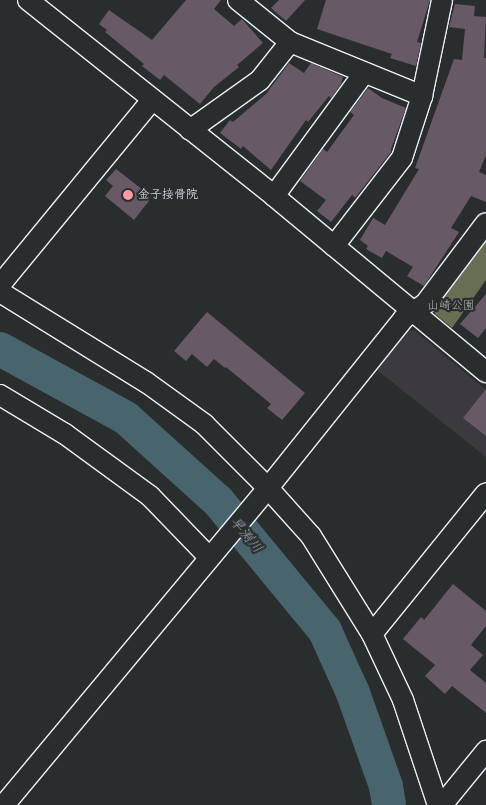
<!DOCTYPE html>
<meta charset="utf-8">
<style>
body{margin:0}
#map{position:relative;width:486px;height:805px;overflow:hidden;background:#2a2d2e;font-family:Kalam,"Klee One",sans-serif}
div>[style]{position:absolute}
.built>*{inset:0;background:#3c3a3e}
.green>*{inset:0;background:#676e54}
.river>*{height:34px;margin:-17px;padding:0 17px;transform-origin:17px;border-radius:17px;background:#48646c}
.building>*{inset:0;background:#675965}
.roads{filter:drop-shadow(1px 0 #e8f1f8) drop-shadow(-1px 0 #e8f1f8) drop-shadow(0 1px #e8f1f8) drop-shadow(0 -1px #e8f1f8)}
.minor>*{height:20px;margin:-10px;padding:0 10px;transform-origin:10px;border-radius:10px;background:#2a2d2e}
.dots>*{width:14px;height:14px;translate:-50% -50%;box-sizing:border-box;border:2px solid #2a2d2e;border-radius:50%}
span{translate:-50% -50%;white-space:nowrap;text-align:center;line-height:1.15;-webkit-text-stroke:4.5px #2a2d2e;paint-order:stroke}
.poi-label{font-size:12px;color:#e8f1f8}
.left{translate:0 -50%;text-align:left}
.park-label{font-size:12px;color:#aeb6ae}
.water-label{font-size:14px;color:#a8b9c0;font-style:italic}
</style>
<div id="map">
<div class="built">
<div style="clip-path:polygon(414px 330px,486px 390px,486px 457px,377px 370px,407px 331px)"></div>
</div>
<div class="green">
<div style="clip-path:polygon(486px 237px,486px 280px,452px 328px,435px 314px,434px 305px)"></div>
</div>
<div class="river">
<div style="left:0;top:349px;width:144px;rotate:28.7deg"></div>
<div style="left:126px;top:418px;width:124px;rotate:42.1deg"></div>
<div style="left:218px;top:501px;width:168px;rotate:50.5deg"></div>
<div style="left:325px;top:631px;width:68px;rotate:65.7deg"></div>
<div style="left:353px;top:693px;width:99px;rotate:70.5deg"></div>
<div style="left:386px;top:786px;width:19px;rotate:81deg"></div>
</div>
<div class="building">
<div style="clip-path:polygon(186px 0,221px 0,214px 9px,234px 26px,242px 19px,263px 43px,237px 65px,239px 67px,214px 87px,200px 104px,164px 75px,160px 80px,142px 66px,144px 64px,105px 32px,107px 30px,99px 24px,109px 10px,152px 40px)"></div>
<div style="clip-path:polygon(279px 0,305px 0,286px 21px,271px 8px)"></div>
<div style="clip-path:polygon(326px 0,430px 0,417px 42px,421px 43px,416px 66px,390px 58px,392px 54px,317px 29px)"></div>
<div style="clip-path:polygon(455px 4px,475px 6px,474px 16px,486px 17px,484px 58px,486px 58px,486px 155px,479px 172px,486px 175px,486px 202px,471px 196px,451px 228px,459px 232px,424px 286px,407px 276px,413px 267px,386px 251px,382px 258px,366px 249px,368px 246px,360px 240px,373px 218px,385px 225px,419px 169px,415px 168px,454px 59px,462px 60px,465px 29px,449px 27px)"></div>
<div style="clip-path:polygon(289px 63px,304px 73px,311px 63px,343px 77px,341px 84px,331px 98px,329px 96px,308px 122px,306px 120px,271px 170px,243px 146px,241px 149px,220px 133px,230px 120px,233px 122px,266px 94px)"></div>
<div style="clip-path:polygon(368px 88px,382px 98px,406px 108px,391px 149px,391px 152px,355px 198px,352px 195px,331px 222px,317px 211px,326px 200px,300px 181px,323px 149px,327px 152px,354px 115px,350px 112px)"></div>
<div style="clip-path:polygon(116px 169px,152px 197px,134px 220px,105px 196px,113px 186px,106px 180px)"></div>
<div style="clip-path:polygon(486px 294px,486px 328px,478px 338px,460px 324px)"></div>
<div style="clip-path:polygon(207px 312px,305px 393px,282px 420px,267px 408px,271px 404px,226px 367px,225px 368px,214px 359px,207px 367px,192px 354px,186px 361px,174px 351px)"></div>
<div style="clip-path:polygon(486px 389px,486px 436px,463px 418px)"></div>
<div style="clip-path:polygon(453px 584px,486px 611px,486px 626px,471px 645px,483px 655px,470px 670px,486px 683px,486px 713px,452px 686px,445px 694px,425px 676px,435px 665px,403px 639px,421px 617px,424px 620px)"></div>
</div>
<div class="roads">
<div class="minor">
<div style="left:28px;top:0;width:315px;rotate:38.5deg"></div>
<div style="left:274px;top:196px;width:276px;rotate:39.7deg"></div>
<div style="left:238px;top:0;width:67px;rotate:38.9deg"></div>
<div style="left:290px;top:42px;width:143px;rotate:22.2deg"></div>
<div style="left:190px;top:130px;width:86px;rotate:-35.5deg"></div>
<div style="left:260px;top:80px;width:48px;rotate:-51.7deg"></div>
<div style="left:274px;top:196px;width:152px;rotate:-53.8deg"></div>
<div style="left:334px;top:246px;width:111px;rotate:-52.3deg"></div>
<div style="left:402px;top:158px;width:65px;rotate:-72.1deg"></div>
<div style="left:422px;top:96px;width:98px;rotate:-78.2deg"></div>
<div style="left:0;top:285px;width:239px;rotate:-50.6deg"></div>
<div style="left:0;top:292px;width:172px;rotate:31.7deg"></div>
<div style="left:146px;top:382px;width:72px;rotate:35.9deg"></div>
<div style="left:204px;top:424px;width:91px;rotate:45deg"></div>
<div style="left:268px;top:488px;width:64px;rotate:48.1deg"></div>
<div style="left:311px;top:536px;width:115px;rotate:58.1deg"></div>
<div style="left:372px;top:634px;width:73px;rotate:64.8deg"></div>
<div style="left:403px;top:700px;width:111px;rotate:71.6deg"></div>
<div style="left:0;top:395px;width:76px;rotate:31deg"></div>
<div style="left:65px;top:434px;width:105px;rotate:36.1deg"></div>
<div style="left:150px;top:496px;width:79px;rotate:46deg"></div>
<div style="left:372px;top:634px;width:181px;rotate:-51deg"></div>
<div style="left:4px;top:805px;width:413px;rotate:-50.2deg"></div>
<div style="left:268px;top:488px;width:218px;rotate:-51.3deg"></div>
<div style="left:404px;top:318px;width:25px;rotate:-34deg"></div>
<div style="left:425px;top:304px;width:101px;rotate:-53deg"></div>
<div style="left:442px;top:805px;width:70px;rotate:-50.8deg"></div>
</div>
</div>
<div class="dots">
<div style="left:128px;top:195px;background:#ff9aa2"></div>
</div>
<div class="poi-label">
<span class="left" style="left:138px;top:195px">金子接骨院</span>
</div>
<div class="park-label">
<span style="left:451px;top:306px">山崎公園</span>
</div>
<div class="water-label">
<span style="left:246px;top:535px;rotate:50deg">早渕川</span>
</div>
</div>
